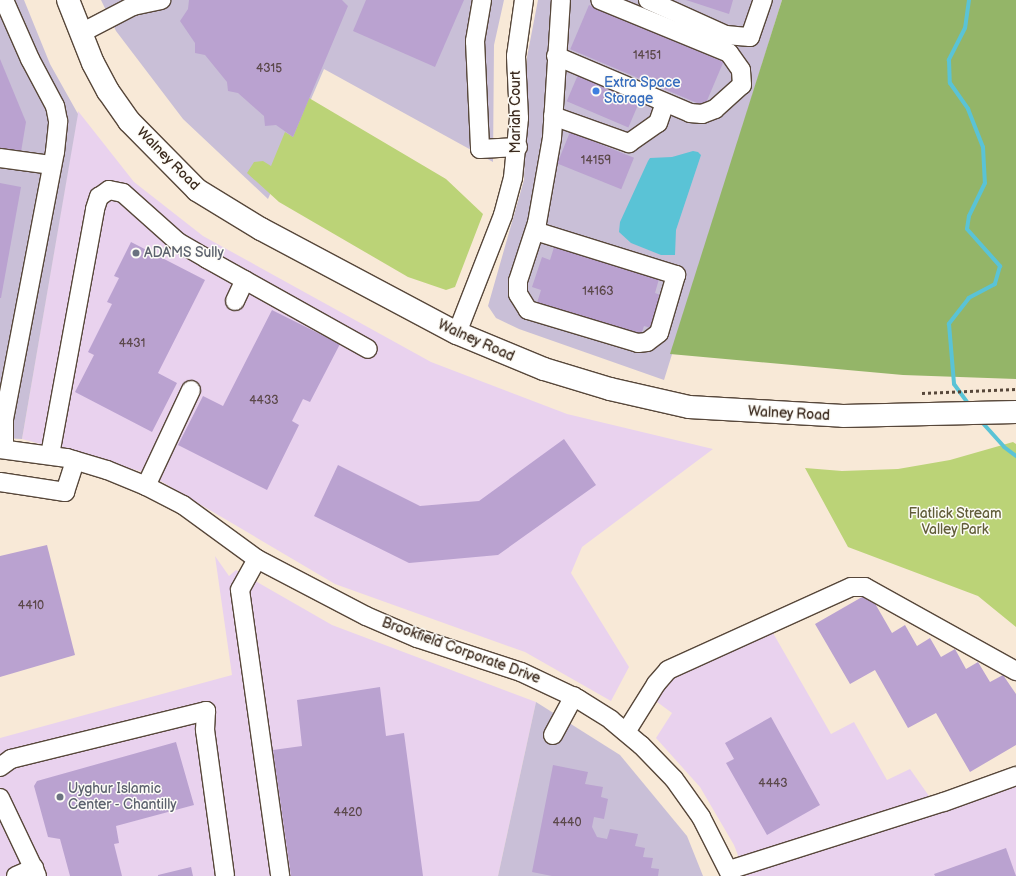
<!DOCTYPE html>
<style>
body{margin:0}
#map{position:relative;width:1016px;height:876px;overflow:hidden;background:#f8e9d7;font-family:"Balsamiq Sans",sans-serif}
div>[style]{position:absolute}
.built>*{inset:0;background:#e9d2ee}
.industrial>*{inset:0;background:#c9bfd7}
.green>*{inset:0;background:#bbd377}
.forest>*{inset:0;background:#94b568}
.water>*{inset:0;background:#5ac3d6}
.stream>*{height:4px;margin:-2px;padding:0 2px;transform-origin:2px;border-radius:2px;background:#5ac3d6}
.building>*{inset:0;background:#baa2d0;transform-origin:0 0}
.path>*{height:2.5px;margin-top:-1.25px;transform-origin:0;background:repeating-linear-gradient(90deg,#57473a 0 3px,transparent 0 6px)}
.roads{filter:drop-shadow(1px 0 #57473a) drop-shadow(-1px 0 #57473a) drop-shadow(0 1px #57473a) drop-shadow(0 -1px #57473a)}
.minor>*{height:18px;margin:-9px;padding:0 9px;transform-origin:9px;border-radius:9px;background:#fff}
.major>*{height:22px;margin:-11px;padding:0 11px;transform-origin:11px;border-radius:11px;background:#fff}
.dots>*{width:11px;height:11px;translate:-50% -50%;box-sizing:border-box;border:2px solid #fdfcf7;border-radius:50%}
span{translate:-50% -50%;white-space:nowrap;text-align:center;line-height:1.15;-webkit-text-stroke:3px #fdfcf7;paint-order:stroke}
.number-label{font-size:12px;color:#5b484a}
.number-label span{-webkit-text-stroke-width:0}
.shop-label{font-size:14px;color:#366cbe}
.left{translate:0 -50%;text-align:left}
.street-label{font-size:14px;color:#3b2a1e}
.worship-label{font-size:14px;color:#5b616d}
.park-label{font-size:14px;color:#615d39}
</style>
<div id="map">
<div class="built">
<div style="clip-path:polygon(78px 111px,134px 182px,203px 236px,431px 362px,567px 414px,713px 449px,582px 547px,571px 573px,629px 667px,611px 701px,525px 652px,335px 584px,147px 473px,22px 439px)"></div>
<div style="clip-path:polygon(215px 556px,229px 576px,236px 570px,332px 625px,536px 702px,498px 876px,0 876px,0 738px,232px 675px)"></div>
<div style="clip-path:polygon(769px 626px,831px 734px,854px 722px,887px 780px,910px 769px,936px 806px,1016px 783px,1016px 876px,746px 876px,734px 845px,700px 787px,656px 738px,672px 713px,649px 696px,672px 671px)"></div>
</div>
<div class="industrial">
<div style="clip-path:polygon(0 0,24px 0,50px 64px,78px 114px,22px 439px,0 438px)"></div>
<div style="clip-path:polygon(101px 0,504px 0,494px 45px,493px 162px,324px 69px,268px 199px,183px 119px,116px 31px)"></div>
<div style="clip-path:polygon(538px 0,782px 0,664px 380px,519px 329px,496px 318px,488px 306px,524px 180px,527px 57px)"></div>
<div style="clip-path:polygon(536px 702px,620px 755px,687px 836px,703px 876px,498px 876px)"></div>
</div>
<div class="green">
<div style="clip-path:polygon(309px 98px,446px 179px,483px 214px,455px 287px,446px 290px,408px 277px,279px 202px,247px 173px,254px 162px,263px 161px,271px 166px,285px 132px,293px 137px)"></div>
<div style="clip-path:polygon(1013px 442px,1016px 444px,1016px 627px,978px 596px,848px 547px,805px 468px,842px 471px,898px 469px,950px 460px)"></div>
</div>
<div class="forest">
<div style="clip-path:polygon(782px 0,1016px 0,1016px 379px,903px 375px,670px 354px)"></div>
</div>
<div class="water">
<div style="clip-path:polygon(693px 151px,698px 152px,701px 155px,676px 230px,675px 255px,661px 255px,631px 243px,619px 232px,620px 222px,648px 161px,650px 158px,672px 157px)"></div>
</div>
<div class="stream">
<div style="left:969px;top:0;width:28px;rotate:98deg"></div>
<div style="left:965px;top:28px;width:36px;rotate:117deg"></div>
<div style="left:949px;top:60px;width:23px;rotate:88deg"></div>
<div style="left:950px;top:83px;width:32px;rotate:55deg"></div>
<div style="left:968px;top:109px;width:41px;rotate:68.5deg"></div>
<div style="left:983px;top:147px;width:36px;rotate:87deg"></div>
<div style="left:985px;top:183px;width:37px;rotate:116deg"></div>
<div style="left:969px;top:216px;width:13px;rotate:99deg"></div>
<div style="left:967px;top:229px;width:50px;rotate:48.3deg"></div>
<div style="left:1000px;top:266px;width:19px;rotate:106deg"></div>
<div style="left:995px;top:284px;width:30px;rotate:152deg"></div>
<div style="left:969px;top:298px;width:33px;rotate:128deg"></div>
<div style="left:949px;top:324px;width:60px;rotate:85.2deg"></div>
<div style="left:954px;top:384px;width:27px;rotate:54deg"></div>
<div style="left:980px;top:420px;width:36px;rotate:48deg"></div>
<div style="left:1004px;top:447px;width:15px;rotate:37deg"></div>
</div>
<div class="building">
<div style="clip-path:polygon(189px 0,342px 0,348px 6px,293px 137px,276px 125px,265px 126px,264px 116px,238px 93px,228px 91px,227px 82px,205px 55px,195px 53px,195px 43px,180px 21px,188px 9px)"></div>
<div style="clip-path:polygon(366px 0,464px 0,435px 67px,353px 31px)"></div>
<div style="clip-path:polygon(686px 0,733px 0,729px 14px)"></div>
<div style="left:589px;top:5px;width:146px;height:48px;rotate:23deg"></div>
<div style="clip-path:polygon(0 59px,26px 122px,21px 152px,0 149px)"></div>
<div style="left:580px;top:70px;width:67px;height:34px;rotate:23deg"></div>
<div style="left:570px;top:132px;width:69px;height:34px;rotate:22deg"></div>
<div style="clip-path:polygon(0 183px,21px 187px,1px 298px,0 298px)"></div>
<div style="clip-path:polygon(131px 242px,205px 280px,158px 373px,177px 383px,152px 432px,75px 392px,94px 355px,88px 352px,112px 304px,107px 302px,119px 278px,114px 276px)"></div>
<div style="clip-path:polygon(555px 244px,659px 279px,655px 293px,666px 297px,655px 329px,644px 326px,640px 338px,537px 303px,541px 290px,532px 287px,542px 257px,550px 260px)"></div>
<div style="clip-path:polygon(272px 310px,340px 344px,310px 402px,303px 399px,292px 421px,299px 425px,267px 490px,178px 445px,203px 396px,223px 406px)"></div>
<div style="clip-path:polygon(564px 439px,596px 485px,498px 555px,409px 563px,314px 516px,338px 465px,420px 506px,479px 501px)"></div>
<div style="clip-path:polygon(47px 545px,75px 655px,0 677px,0 556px)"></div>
<div style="clip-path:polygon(869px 593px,892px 633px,905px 625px,917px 646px,930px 638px,941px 657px,955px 649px,966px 669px,978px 662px,990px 682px,1003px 675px,1016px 694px,1016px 745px,970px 772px,936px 713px,908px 728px,875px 670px,850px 684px,815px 624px)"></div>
<div style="clip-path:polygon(380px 687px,386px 736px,404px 733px,423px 876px,291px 876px,273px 750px,302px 746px,297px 700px)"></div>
<div style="clip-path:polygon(771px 717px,820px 805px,767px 835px,726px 763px,734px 759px,725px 743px)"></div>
<div style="clip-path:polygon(176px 742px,194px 805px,116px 826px,119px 843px,114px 844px,122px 876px,70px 876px,60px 839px,48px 837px,34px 786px,37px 781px)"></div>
<div style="clip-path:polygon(553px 765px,588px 772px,585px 784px,603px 787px,601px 797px,608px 799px,604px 819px,594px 817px,592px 827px,597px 837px,607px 839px,610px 829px,638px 834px,635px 846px,645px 848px,643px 857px,653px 858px,651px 868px,659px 869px,658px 876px,552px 876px,532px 872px)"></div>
<div style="clip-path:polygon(1006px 848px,1016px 876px,935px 876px,934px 874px)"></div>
<div style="clip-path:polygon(191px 867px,193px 876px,158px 876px,158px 875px)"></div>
</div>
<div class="path">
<div style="left:922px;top:393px;width:94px;rotate:-2.4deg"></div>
</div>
<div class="roads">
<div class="minor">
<div style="left:482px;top:0;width:42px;rotate:99.7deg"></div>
<div style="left:475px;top:41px;width:108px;rotate:87.3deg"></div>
<div style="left:480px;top:149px;width:38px;rotate:-3deg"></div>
<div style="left:648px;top:0;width:85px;rotate:24.2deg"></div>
<div style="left:726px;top:35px;width:24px;rotate:5deg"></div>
<div style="left:750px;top:37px;width:39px;rotate:-71deg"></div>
<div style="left:133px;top:6px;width:29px;rotate:-12deg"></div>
<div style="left:81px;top:33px;width:59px;rotate:-27.4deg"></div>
<div style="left:133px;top:6px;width:8px;rotate:-45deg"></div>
<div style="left:556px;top:56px;width:146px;rotate:23deg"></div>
<div style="left:690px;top:113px;width:12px;rotate:5deg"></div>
<div style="left:702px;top:114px;width:14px;rotate:-21deg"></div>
<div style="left:715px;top:109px;width:36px;rotate:-42deg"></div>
<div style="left:742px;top:85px;width:15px;rotate:-94deg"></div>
<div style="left:741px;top:70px;width:21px;rotate:-125deg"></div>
<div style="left:729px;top:53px;width:139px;rotate:-157.7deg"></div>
<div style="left:553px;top:116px;width:81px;rotate:19.6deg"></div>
<div style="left:629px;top:143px;width:35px;rotate:-35deg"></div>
<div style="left:658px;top:123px;width:21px;rotate:-71deg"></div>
<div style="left:0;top:158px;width:51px;rotate:7.8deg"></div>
<div style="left:535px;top:231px;width:148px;rotate:17.3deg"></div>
<div style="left:676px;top:275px;width:60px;rotate:106.3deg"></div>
<div style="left:659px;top:333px;width:15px;rotate:143deg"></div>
<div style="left:647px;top:342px;width:9px;rotate:174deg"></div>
<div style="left:638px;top:343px;width:115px;rotate:-163.3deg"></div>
<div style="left:528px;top:310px;width:19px;rotate:-122deg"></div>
<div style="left:518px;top:294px;width:13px;rotate:-90deg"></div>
<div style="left:518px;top:281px;width:61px;rotate:-71.9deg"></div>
<div style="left:537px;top:223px;width:86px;rotate:-80deg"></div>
<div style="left:552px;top:138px;width:138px;rotate:-86.3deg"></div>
<div style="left:235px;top:301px;width:23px;rotate:-65deg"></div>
<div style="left:457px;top:333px;width:127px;rotate:-68.7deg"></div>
<div style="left:503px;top:215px;width:38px;rotate:-75deg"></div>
<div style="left:513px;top:178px;width:60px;rotate:-84.3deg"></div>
<div style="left:519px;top:118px;width:62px;rotate:-92.8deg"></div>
<div style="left:516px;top:56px;width:57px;rotate:-81.9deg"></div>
<div style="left:0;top:449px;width:68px;rotate:7.7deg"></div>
<div style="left:67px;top:458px;width:42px;rotate:16.7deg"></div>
<div style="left:107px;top:470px;width:42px;rotate:22.3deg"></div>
<div style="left:146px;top:486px;width:42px;rotate:27.2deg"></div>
<div style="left:183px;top:505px;width:92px;rotate:36.1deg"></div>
<div style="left:257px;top:559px;width:123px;rotate:27.6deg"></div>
<div style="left:366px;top:616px;width:56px;rotate:23.3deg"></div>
<div style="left:417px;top:638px;width:109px;rotate:18.1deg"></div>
<div style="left:521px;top:672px;width:63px;rotate:25.3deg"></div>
<div style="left:578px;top:699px;width:39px;rotate:32deg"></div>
<div style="left:611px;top:720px;width:39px;rotate:40deg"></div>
<div style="left:641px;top:745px;width:47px;rotate:45.9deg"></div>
<div style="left:674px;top:779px;width:47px;rotate:54.6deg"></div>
<div style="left:701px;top:817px;width:66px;rotate:63deg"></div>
<div style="left:4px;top:449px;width:30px;rotate:-90deg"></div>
<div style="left:4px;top:419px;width:272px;rotate:-79.2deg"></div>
<div style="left:55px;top:152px;width:31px;rotate:-84deg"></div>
<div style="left:58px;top:121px;width:15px;rotate:-101deg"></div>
<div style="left:55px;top:106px;width:53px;rotate:-118deg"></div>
<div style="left:30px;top:59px;width:64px;rotate:-113.8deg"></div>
<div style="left:50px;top:455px;width:250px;rotate:-79.6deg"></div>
<div style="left:95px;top:209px;width:13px;rotate:-72deg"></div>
<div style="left:99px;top:197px;width:12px;rotate:-35deg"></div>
<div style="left:109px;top:190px;width:14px;rotate:12deg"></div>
<div style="left:123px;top:193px;width:74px;rotate:41.7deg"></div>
<div style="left:178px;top:242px;width:34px;rotate:30deg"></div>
<div style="left:207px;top:259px;width:184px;rotate:29.2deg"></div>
<div style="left:0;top:482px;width:66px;rotate:8.7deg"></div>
<div style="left:65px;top:492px;width:33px;rotate:-72deg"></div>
<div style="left:146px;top:486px;width:106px;rotate:-64.9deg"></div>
<div style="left:257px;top:559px;width:35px;rotate:119deg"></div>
<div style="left:240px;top:590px;width:289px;rotate:82deg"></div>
<div style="left:626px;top:732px;width:57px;rotate:-58deg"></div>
<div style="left:656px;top:684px;width:18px;rotate:-49deg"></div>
<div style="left:668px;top:670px;width:201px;rotate:-24.4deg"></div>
<div style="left:851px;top:587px;width:14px"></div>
<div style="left:865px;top:587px;width:173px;rotate:29.1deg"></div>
<div style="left:553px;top:735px;width:44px;rotate:-61.7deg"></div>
<div style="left:0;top:767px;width:14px;rotate:-36deg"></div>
<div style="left:11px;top:759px;width:201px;rotate:-13.8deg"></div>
<div style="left:206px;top:711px;width:19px;rotate:93deg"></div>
<div style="left:205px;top:730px;width:147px;rotate:82.2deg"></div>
<div style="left:0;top:798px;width:86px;rotate:64.6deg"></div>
<div style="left:729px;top:870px;width:225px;rotate:-17.6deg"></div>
<div style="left:944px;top:802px;width:77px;rotate:-19.9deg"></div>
<div style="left:16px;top:876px;width:20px;rotate:-24deg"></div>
</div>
<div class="major">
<div style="left:68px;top:0;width:68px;rotate:68.4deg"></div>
<div style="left:93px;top:63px;width:32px;rotate:62deg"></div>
<div style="left:108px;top:91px;width:37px;rotate:55deg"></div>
<div style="left:129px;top:121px;width:97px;rotate:45.4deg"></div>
<div style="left:197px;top:190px;width:75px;rotate:31.4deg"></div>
<div style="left:261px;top:229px;width:222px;rotate:28deg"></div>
<div style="left:457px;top:333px;width:94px;rotate:22.5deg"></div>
<div style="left:544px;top:369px;width:69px;rotate:16.9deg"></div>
<div style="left:610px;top:389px;width:81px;rotate:12.8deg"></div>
<div style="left:689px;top:407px;width:154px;rotate:3.3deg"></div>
<div style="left:843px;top:416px;width:173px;rotate:-1.3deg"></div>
</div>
</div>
<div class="dots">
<div style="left:596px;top:91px;background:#3f7fe0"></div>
<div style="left:136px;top:253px;background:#6b7280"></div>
<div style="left:60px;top:797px;background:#6b7280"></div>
</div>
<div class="number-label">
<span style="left:647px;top:56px">14151</span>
<span style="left:269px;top:69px">4315</span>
<span style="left:596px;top:161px">14159</span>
<span style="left:598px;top:292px">14163</span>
<span style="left:132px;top:344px">4431</span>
<span style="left:264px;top:401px">4433</span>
<span style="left:31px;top:606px">4410</span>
<span style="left:773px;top:784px">4443</span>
<span style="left:348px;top:813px">4420</span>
<span style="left:567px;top:823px">4440</span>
</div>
<div class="shop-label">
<span class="left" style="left:604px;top:91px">Extra Space<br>Storage</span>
</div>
<div class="street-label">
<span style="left:516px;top:112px;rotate:-90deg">Mariah Court</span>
<span style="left:168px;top:159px;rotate:45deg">Walney Road</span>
<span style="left:476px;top:341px;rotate:24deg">Walney Road</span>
<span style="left:789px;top:414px;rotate:3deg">Walney Road</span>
<span style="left:461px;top:651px;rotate:20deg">Brookfield Corporate Drive</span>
</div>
<div class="worship-label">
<span class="left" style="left:144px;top:253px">ADAMS Sully</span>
<span class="left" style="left:68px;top:797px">Uyghur Islamic<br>Center - Chantilly</span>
</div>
<div class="park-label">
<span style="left:955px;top:522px">Flatlick Stream<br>Valley Park</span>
</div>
</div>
